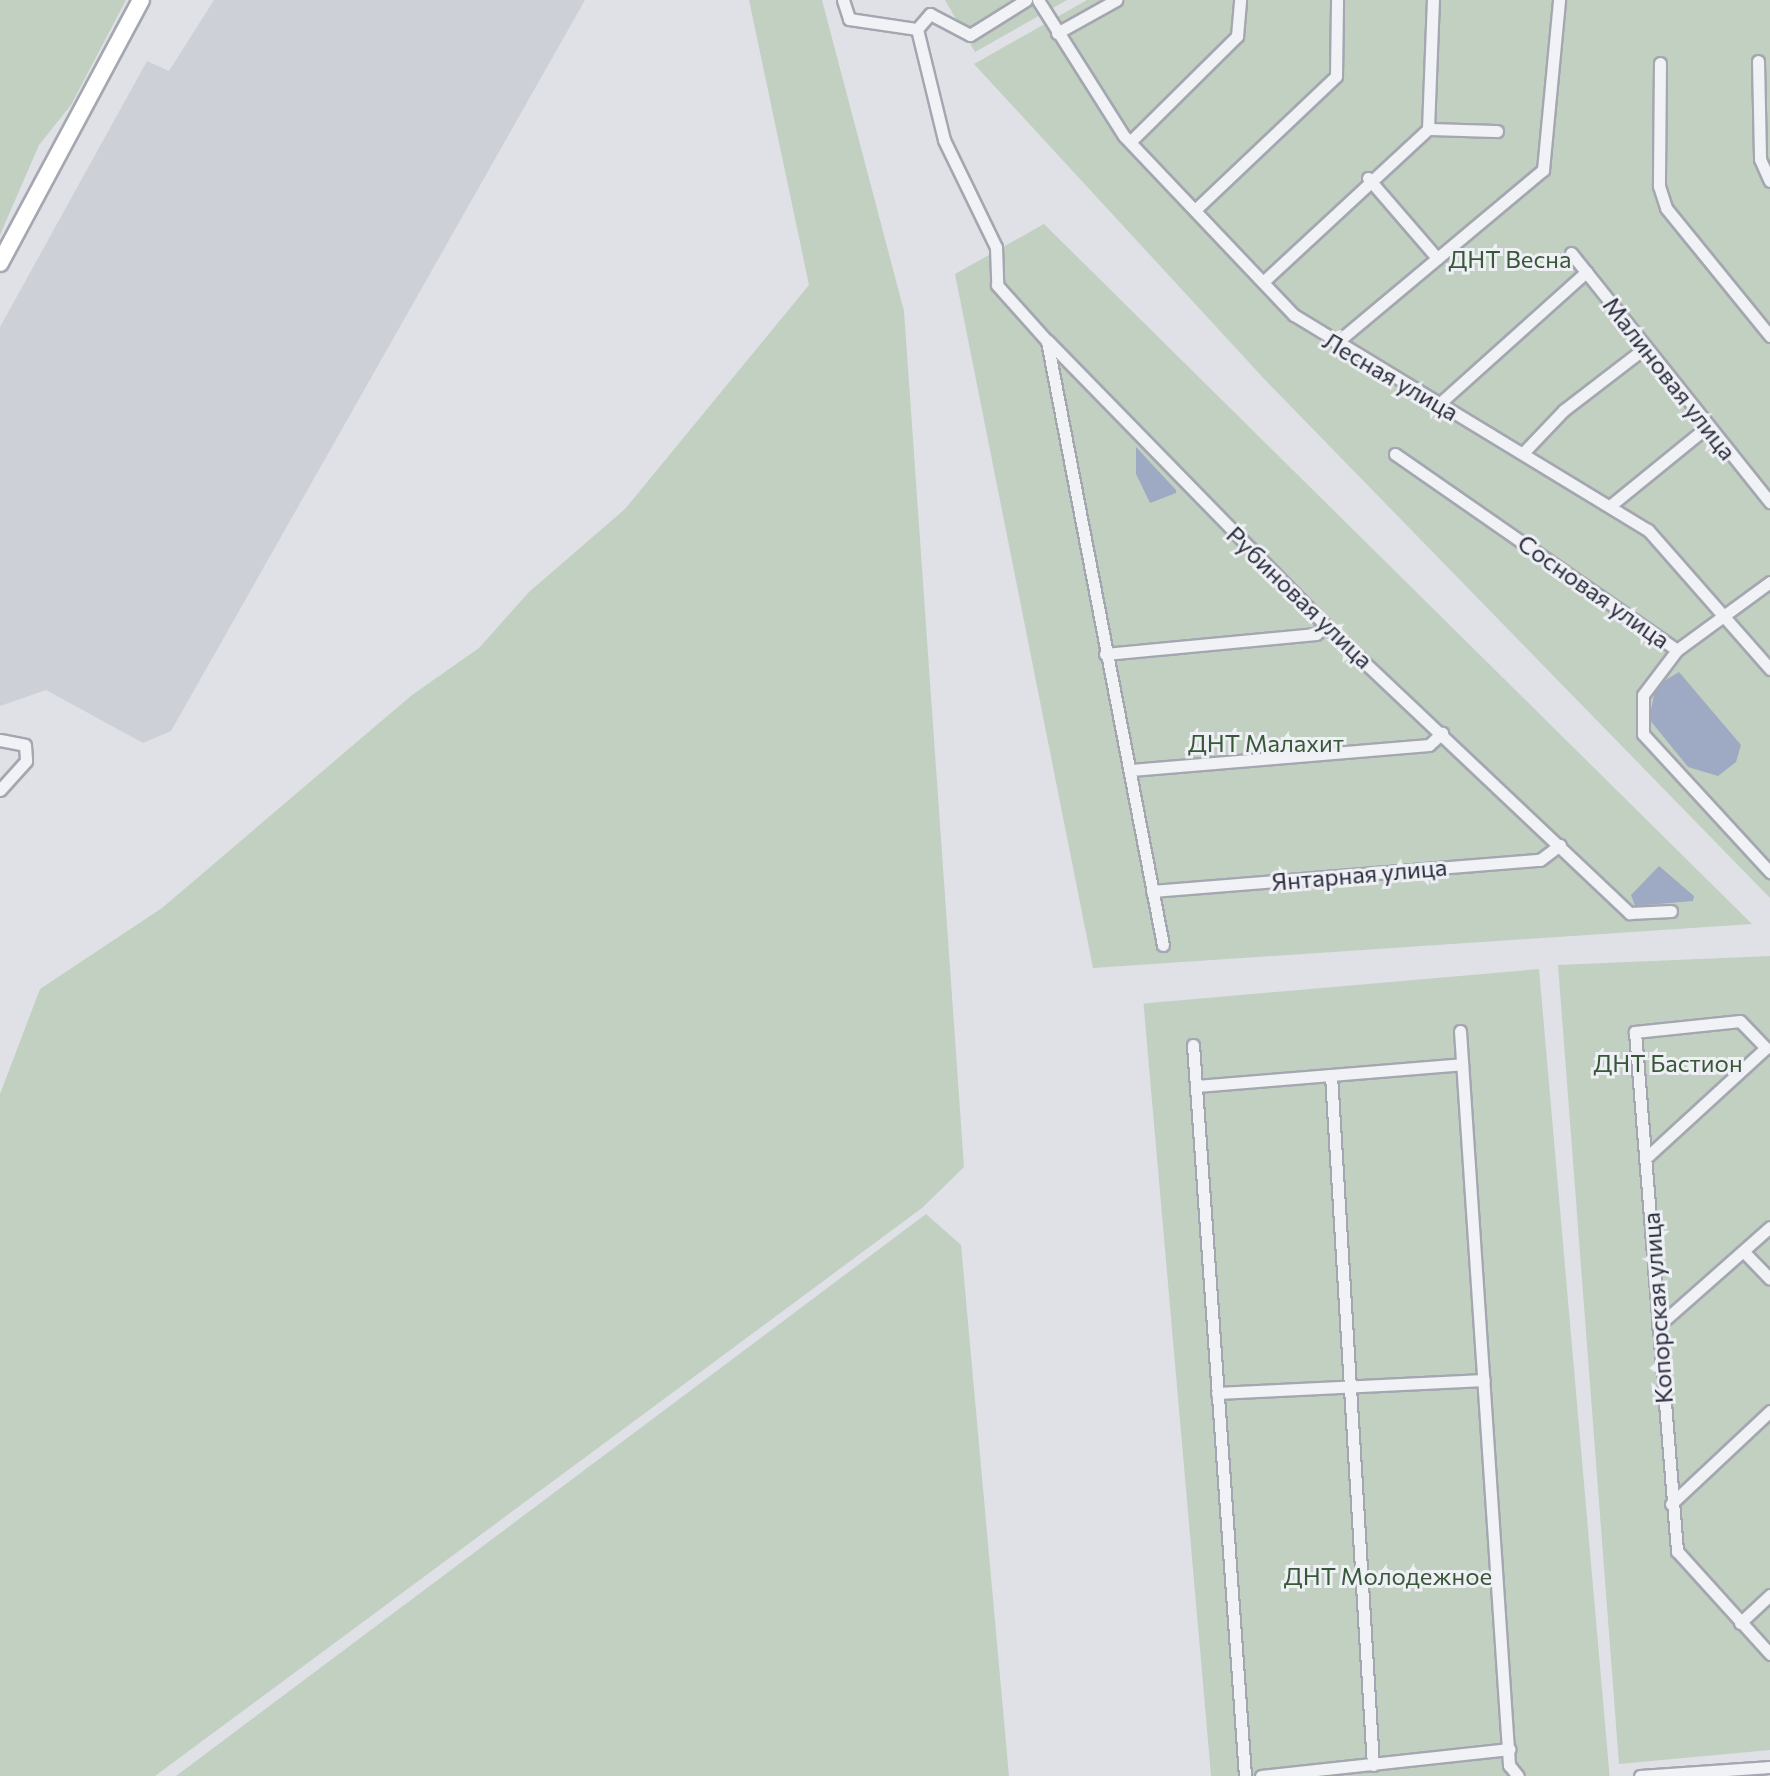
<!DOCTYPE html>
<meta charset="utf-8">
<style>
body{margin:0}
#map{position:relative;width:1770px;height:1776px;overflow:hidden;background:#dfe1e7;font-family:Commissioner,sans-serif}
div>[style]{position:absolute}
.built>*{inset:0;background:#ced0d8}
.green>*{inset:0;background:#c2d0c1;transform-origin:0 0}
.water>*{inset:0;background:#9ea9c3}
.roads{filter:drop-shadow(2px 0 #a5a7b0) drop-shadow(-2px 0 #a5a7b0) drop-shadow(0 2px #a5a7b0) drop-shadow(0 -2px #a5a7b0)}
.minor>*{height:11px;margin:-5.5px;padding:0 5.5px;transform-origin:5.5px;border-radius:5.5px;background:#f1f2f6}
.secondary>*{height:16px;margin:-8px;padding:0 8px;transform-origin:8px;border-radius:8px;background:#fff}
span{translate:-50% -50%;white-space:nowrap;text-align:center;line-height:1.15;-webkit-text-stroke:6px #eef0f5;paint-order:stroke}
.park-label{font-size:24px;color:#395739}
.street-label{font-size:24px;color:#2a2d3c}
</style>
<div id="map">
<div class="built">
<div style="clip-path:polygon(214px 0,585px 0,171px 731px,143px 743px,46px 690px,0 706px,0 327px,147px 61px,169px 71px)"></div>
</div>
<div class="green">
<div style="clip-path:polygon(0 0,126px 0,71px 105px,39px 145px,0 235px)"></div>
<div style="clip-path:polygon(749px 0,822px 0,904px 311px,964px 1167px,922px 1208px,155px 1776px,0 1776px,0 1094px,40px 989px,162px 908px,412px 695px,479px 648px,529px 592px,625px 509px,809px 285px)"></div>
<div style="clip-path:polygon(945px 0,1067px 0,975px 52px)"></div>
<div style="clip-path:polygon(1087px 0,1770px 0,1770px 898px,1267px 382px,974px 64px)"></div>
<div style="clip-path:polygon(1044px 224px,1752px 924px,1093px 968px,955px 274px)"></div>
<div style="clip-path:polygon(1770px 956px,1770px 1750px,1619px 1764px,1558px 965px)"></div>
<div style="left:1539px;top:969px;width:810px;height:397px;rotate:85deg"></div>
<div style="clip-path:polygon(926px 1214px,961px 1245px,1009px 1776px,176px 1776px)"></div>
</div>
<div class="water">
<div style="clip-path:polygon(1136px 447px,1176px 490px,1176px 493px,1150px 503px,1136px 474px)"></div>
<div style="clip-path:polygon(1679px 672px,1741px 745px,1736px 762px,1718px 776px,1688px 767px,1649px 719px,1656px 686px)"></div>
<div style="clip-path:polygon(1659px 866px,1694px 896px,1693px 901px,1635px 906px,1631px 895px)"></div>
</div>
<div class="roads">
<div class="minor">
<div style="left:843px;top:0;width:20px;rotate:72deg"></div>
<div style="left:849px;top:19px;width:69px;rotate:8.4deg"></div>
<div style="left:1038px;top:0;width:161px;rotate:57.7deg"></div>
<div style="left:1124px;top:136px;width:247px;rotate:46.5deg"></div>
<div style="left:1294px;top:315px;width:414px;rotate:31.3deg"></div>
<div style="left:1648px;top:530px;width:185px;rotate:48.7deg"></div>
<div style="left:917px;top:29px;width:114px;rotate:76.3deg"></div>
<div style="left:944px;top:140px;width:119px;rotate:64.1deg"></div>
<div style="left:996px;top:247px;width:38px;rotate:88deg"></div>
<div style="left:997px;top:285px;width:75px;rotate:48.2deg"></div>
<div style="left:1047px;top:341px;width:615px;rotate:79.13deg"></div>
<div style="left:917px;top:29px;width:20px;rotate:-49deg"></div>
<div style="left:930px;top:14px;width:45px;rotate:27.7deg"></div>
<div style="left:970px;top:35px;width:66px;rotate:-32deg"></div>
<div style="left:1057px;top:33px;width:68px;rotate:-29.2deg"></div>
<div style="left:1758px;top:61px;width:98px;rotate:88.8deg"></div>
<div style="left:1760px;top:159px;width:24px;rotate:66deg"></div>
<div style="left:1660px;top:63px;width:123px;rotate:90.5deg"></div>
<div style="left:1659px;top:186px;width:23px;rotate:72deg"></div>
<div style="left:1666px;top:208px;width:165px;rotate:50.9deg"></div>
<div style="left:1428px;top:129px;width:69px;rotate:1.7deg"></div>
<div style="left:1132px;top:140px;width:148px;rotate:-44.7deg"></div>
<div style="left:1237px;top:36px;width:36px;rotate:-85deg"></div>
<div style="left:1368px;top:178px;width:106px;rotate:49.2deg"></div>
<div style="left:1196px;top:209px;width:193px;rotate:-43.5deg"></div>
<div style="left:1336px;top:76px;width:76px;rotate:-89.2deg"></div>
<div style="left:1571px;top:253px;width:319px;rotate:51.4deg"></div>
<div style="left:1264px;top:281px;width:224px;rotate:-42.8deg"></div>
<div style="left:1428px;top:129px;width:129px;rotate:-87.8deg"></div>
<div style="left:1048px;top:341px;width:398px;rotate:45.7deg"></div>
<div style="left:1326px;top:626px;width:418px;rotate:43.4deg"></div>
<div style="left:1630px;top:913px;width:41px;rotate:-2.8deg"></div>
<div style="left:1336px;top:343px;width:270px;rotate:-39.9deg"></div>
<div style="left:1543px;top:170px;width:171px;rotate:-84.6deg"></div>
<div style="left:1439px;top:404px;width:198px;rotate:-41.9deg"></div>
<div style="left:1523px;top:453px;width:59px;rotate:-46.4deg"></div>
<div style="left:1564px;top:410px;width:103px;rotate:-37.5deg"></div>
<div style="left:1395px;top:454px;width:343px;rotate:34.8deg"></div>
<div style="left:1677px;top:650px;width:56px;rotate:127.1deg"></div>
<div style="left:1643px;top:695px;width:39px;rotate:90deg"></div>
<div style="left:1643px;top:734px;width:188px;rotate:47.4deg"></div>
<div style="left:1611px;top:505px;width:124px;rotate:-39.1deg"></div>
<div style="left:1677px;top:650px;width:115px;rotate:-36.2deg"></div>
<div style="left:1105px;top:654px;width:212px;rotate:-5.4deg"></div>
<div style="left:1316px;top:634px;width:13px;rotate:-39deg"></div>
<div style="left:0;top:740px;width:25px;rotate:11deg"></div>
<div style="left:25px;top:745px;width:16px;rotate:86deg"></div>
<div style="left:26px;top:761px;width:39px;rotate:132deg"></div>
<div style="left:1131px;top:770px;width:299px;rotate:-4.8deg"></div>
<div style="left:1429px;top:745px;width:18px;rotate:-43deg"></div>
<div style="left:1152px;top:891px;width:389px;rotate:-4.6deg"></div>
<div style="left:1540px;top:860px;width:25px;rotate:-37deg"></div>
<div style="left:1460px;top:1031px;width:736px;rotate:86.18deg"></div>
<div style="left:1509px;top:1765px;width:14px;rotate:51deg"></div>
<div style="left:1193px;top:1045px;width:733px;rotate:85.93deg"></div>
<div style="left:1331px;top:1075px;width:691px;rotate:86.52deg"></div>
<div style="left:1196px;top:1086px;width:267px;rotate:-4.7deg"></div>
<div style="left:1648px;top:1156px;width:160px;rotate:-42.5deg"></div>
<div style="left:1766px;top:1048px;width:37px;rotate:-134deg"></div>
<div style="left:1740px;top:1021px;width:106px;rotate:174deg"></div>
<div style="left:1635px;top:1032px;width:521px;rotate:85.37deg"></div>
<div style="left:1677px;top:1551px;width:139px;rotate:47.9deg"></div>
<div style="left:1744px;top:1252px;width:37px;rotate:46deg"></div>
<div style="left:1658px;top:1326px;width:149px;rotate:-41.5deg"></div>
<div style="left:1217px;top:1393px;width:267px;rotate:-2.8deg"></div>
<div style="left:1671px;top:1504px;width:136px;rotate:-43.2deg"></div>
<div style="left:1740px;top:1623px;width:41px;rotate:-43deg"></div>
<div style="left:1261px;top:1776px;width:250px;rotate:-6.2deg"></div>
<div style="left:1640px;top:1776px;width:130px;rotate:-4deg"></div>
</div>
<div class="secondary">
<div style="left:0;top:263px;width:298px;rotate:-61.8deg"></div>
</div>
</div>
<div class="park-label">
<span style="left:1510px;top:259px">ДНТ Весна</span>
<span style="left:1266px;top:743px">ДНТ Малахит</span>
<span style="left:1668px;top:1063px">ДНТ Бастион</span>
<span style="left:1388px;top:1576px">ДНТ Молодежное</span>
</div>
<div class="street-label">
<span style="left:1391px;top:376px;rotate:30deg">Лесная улица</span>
<span style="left:1670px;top:378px;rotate:52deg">Малиновая улица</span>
<span style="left:1594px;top:591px;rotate:35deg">Сосновая улица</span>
<span style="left:1300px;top:597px;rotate:44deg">Рубиновая улица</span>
<span style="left:1359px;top:874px;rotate:-5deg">Янтарная улица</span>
<span style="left:1657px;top:1308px;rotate:-94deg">Копорская улица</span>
</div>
</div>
